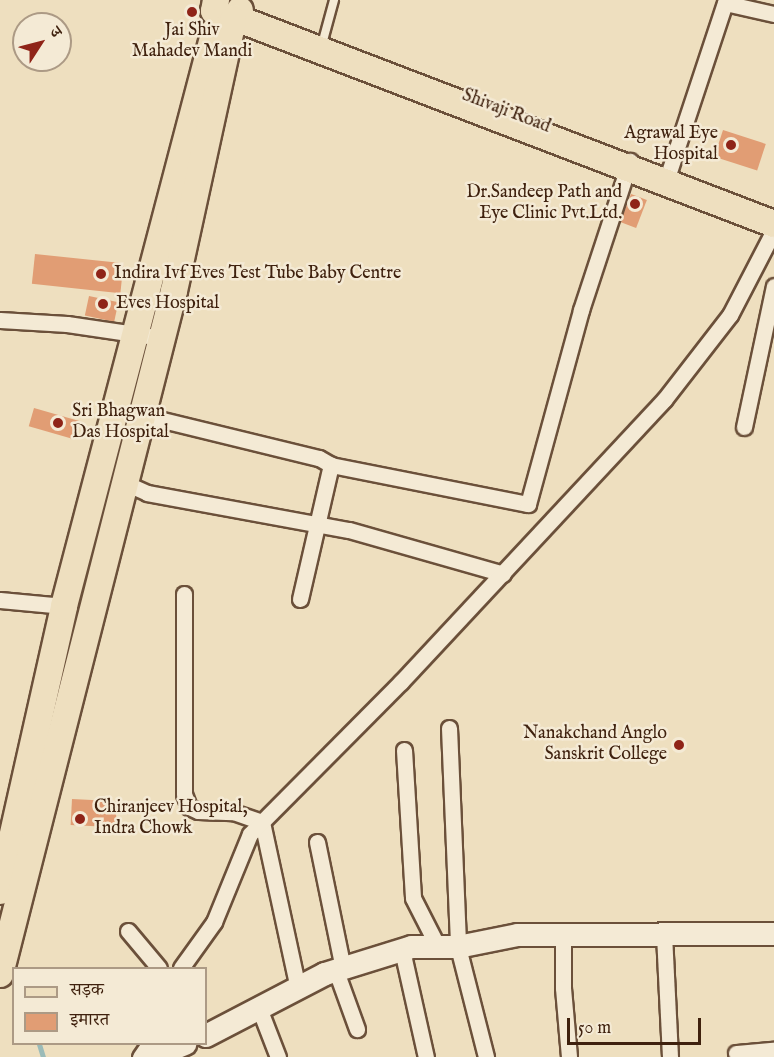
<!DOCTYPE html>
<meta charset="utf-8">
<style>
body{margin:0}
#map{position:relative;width:774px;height:1057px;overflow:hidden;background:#eedfbf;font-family:"IM FELL English","Noto Serif Devanagari",serif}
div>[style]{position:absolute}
.stream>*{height:5px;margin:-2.5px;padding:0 2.5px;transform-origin:2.5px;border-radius:2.5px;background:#9bbbb8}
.building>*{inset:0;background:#e19d74;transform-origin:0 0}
.roads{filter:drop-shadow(2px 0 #6b503a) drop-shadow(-2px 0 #6b503a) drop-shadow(0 2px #6b503a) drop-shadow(0 -2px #6b503a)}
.lane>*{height:8px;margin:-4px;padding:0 4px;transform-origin:4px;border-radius:4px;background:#f4ead5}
.street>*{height:15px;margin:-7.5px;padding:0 7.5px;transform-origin:7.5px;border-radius:7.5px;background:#f4ead5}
.secondary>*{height:22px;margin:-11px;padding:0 11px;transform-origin:11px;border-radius:11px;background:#f4ead5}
.primary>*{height:26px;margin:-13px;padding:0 13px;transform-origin:13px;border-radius:13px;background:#eedfbf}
.dots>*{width:16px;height:16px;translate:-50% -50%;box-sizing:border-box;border:3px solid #f4ead5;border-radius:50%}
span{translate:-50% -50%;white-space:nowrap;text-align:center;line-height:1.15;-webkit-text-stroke:5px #f4ead5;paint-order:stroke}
.poi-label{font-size:18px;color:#3f210e}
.right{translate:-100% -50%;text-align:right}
.left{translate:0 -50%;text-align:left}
.street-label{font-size:18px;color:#3f210e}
.legend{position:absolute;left:12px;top:967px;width:195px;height:78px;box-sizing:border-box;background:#f4ead5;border:2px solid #ac9a85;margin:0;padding:8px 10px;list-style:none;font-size:18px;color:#3f210e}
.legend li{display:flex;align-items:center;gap:12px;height:30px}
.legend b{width:30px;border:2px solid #ac9a85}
.north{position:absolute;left:12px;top:12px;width:60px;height:60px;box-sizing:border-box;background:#f4ead5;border:2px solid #ac9a85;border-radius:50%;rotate:54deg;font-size:16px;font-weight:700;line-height:24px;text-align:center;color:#3f210e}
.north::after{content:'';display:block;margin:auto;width:21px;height:27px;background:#8f2418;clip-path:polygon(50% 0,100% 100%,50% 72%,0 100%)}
.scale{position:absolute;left:567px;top:1018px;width:134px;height:27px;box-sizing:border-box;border:3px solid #3f210e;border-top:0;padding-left:8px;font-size:18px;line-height:21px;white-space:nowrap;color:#3f210e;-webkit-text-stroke:4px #f4ead5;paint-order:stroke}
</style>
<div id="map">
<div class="stream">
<div style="left:39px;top:1044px;width:14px;rotate:73deg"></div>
</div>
<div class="building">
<div style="left:723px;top:130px;width:45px;height:28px;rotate:18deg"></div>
<div style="left:631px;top:194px;width:17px;height:30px;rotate:21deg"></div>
<div style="left:35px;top:254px;width:89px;height:30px;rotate:6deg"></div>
<div style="left:89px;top:296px;width:30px;height:20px;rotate:12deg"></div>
<div style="left:34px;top:408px;width:47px;height:19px;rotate:16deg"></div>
<div style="left:72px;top:799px;width:45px;height:26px;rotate:3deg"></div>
</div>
<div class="roads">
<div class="lane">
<div style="left:321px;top:48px;width:50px;rotate:-74.8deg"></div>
</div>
<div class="street">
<div style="left:725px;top:3px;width:50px;rotate:12.7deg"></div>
<div style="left:665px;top:184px;width:194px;rotate:-71.7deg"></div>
<div style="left:0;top:320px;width:67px;rotate:3.4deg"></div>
<div style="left:67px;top:324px;width:96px;rotate:8.4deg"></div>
<div style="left:142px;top:415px;width:182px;rotate:13.7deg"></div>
<div style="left:319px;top:458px;width:14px;rotate:30deg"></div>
<div style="left:331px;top:465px;width:201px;rotate:11.2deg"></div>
<div style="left:528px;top:504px;width:201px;rotate:-74.7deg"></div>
<div style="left:581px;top:310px;width:157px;rotate:-71.8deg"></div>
<div style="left:744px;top:427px;width:144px;rotate:-78deg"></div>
<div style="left:125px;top:483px;width:24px;rotate:24deg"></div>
<div style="left:147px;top:493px;width:205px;rotate:10.4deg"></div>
<div style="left:349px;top:530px;width:160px;rotate:15.9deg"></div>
<div style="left:184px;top:594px;width:200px;rotate:90deg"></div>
<div style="left:184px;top:794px;width:14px;rotate:69deg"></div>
<div style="left:189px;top:807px;width:10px;rotate:24deg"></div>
<div style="left:198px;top:811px;width:35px;rotate:2deg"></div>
<div style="left:233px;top:812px;width:31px;rotate:19deg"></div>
<div style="left:262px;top:822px;width:170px;rotate:77.8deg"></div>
<div style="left:300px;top:599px;width:138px;rotate:-77deg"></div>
<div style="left:0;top:600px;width:64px;rotate:5.4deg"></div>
<div style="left:449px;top:728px;width:219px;rotate:87.6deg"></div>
<div style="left:458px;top:947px;width:114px;rotate:75.7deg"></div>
<div style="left:404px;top:750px;width:148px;rotate:86.5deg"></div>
<div style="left:413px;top:898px;width:55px;rotate:63deg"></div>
<div style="left:317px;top:842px;width:130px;rotate:78.4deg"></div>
<div style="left:128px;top:931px;width:48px;rotate:50deg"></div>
<div style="left:664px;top:934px;width:123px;rotate:87.2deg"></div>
<div style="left:563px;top:935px;width:53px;rotate:90deg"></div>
<div style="left:563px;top:988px;width:69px;rotate:85deg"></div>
<div style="left:402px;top:950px;width:110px;rotate:77.4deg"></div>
<div style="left:181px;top:968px;width:57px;rotate:-54.3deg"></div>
<div style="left:214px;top:922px;width:95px;rotate:-67.8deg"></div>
<div style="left:250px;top:834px;width:214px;rotate:-45.2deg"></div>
<div style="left:401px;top:682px;width:386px;rotate:-47deg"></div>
<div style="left:664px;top:400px;width:108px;rotate:-52.2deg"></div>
<div style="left:730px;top:315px;width:96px;rotate:-62.6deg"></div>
<div style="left:336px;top:971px;width:62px;rotate:70.1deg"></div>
<div style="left:259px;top:1008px;width:53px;rotate:68.8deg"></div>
<div style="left:736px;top:1053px;width:38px;rotate:-5deg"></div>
<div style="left:140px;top:1057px;width:16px;rotate:-55deg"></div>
</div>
<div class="secondary">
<div style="left:206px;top:1036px;width:134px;rotate:-27.5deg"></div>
<div style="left:325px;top:974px;width:91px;rotate:-17.2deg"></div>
<div style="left:412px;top:947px;width:46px"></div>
<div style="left:458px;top:947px;width:61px;rotate:-11.3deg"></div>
<div style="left:518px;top:935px;width:256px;rotate:-0.2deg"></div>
<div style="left:153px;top:1057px;width:35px;rotate:-22deg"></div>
</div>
<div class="primary">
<div style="left:216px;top:0;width:11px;rotate:100deg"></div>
<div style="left:214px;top:11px;width:12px;rotate:48deg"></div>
<div style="left:222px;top:20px;width:11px"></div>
<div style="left:233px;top:20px;width:12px;rotate:-55deg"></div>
<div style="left:236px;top:18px;width:576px;rotate:20.95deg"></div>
<div style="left:0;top:891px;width:292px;rotate:-77.3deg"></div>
<div style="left:64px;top:606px;width:595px;rotate:-75.31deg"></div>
<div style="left:0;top:974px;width:705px;rotate:-75.71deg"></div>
<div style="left:174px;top:291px;width:277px;rotate:-77.7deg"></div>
</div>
</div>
<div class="dots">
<div style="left:192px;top:12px;background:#8f2418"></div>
<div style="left:731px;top:145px;background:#8f2418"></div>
<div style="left:635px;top:204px;background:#8f2418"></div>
<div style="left:101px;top:274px;background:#8f2418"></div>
<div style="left:103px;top:304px;background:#8f2418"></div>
<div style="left:58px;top:423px;background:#8f2418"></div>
<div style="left:679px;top:745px;background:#8f2418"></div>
<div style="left:80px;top:819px;background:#8f2418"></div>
</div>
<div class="poi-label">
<span style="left:192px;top:42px">Jai Shiv<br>Mahadev Mandi</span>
<span class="right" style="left:718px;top:145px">Agrawal Eye<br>Hospital</span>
<span class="right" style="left:622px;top:204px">Dr.Sandeep Path and<br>Eye Clinic Pvt.Ltd.</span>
<span class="left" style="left:114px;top:274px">Indira Ivf Eves Test Tube Baby Centre</span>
<span class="left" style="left:116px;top:304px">Eves Hospital</span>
<span class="left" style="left:72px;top:423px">Sri Bhagwan<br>Das Hospital</span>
<span class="right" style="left:667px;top:745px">Nanakchand Anglo<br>Sanskrit College</span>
<span class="left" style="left:94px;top:819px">Chiranjeev Hospital,<br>Indra Chowk</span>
</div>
<div class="street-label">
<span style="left:506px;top:112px;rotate:21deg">Shivaji Road</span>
</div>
<ul class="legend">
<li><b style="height:8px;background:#eedfbf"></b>सड़क</li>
<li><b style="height:16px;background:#e19d74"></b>इमारत</li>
</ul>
<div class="north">उ</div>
<div class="scale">50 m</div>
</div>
